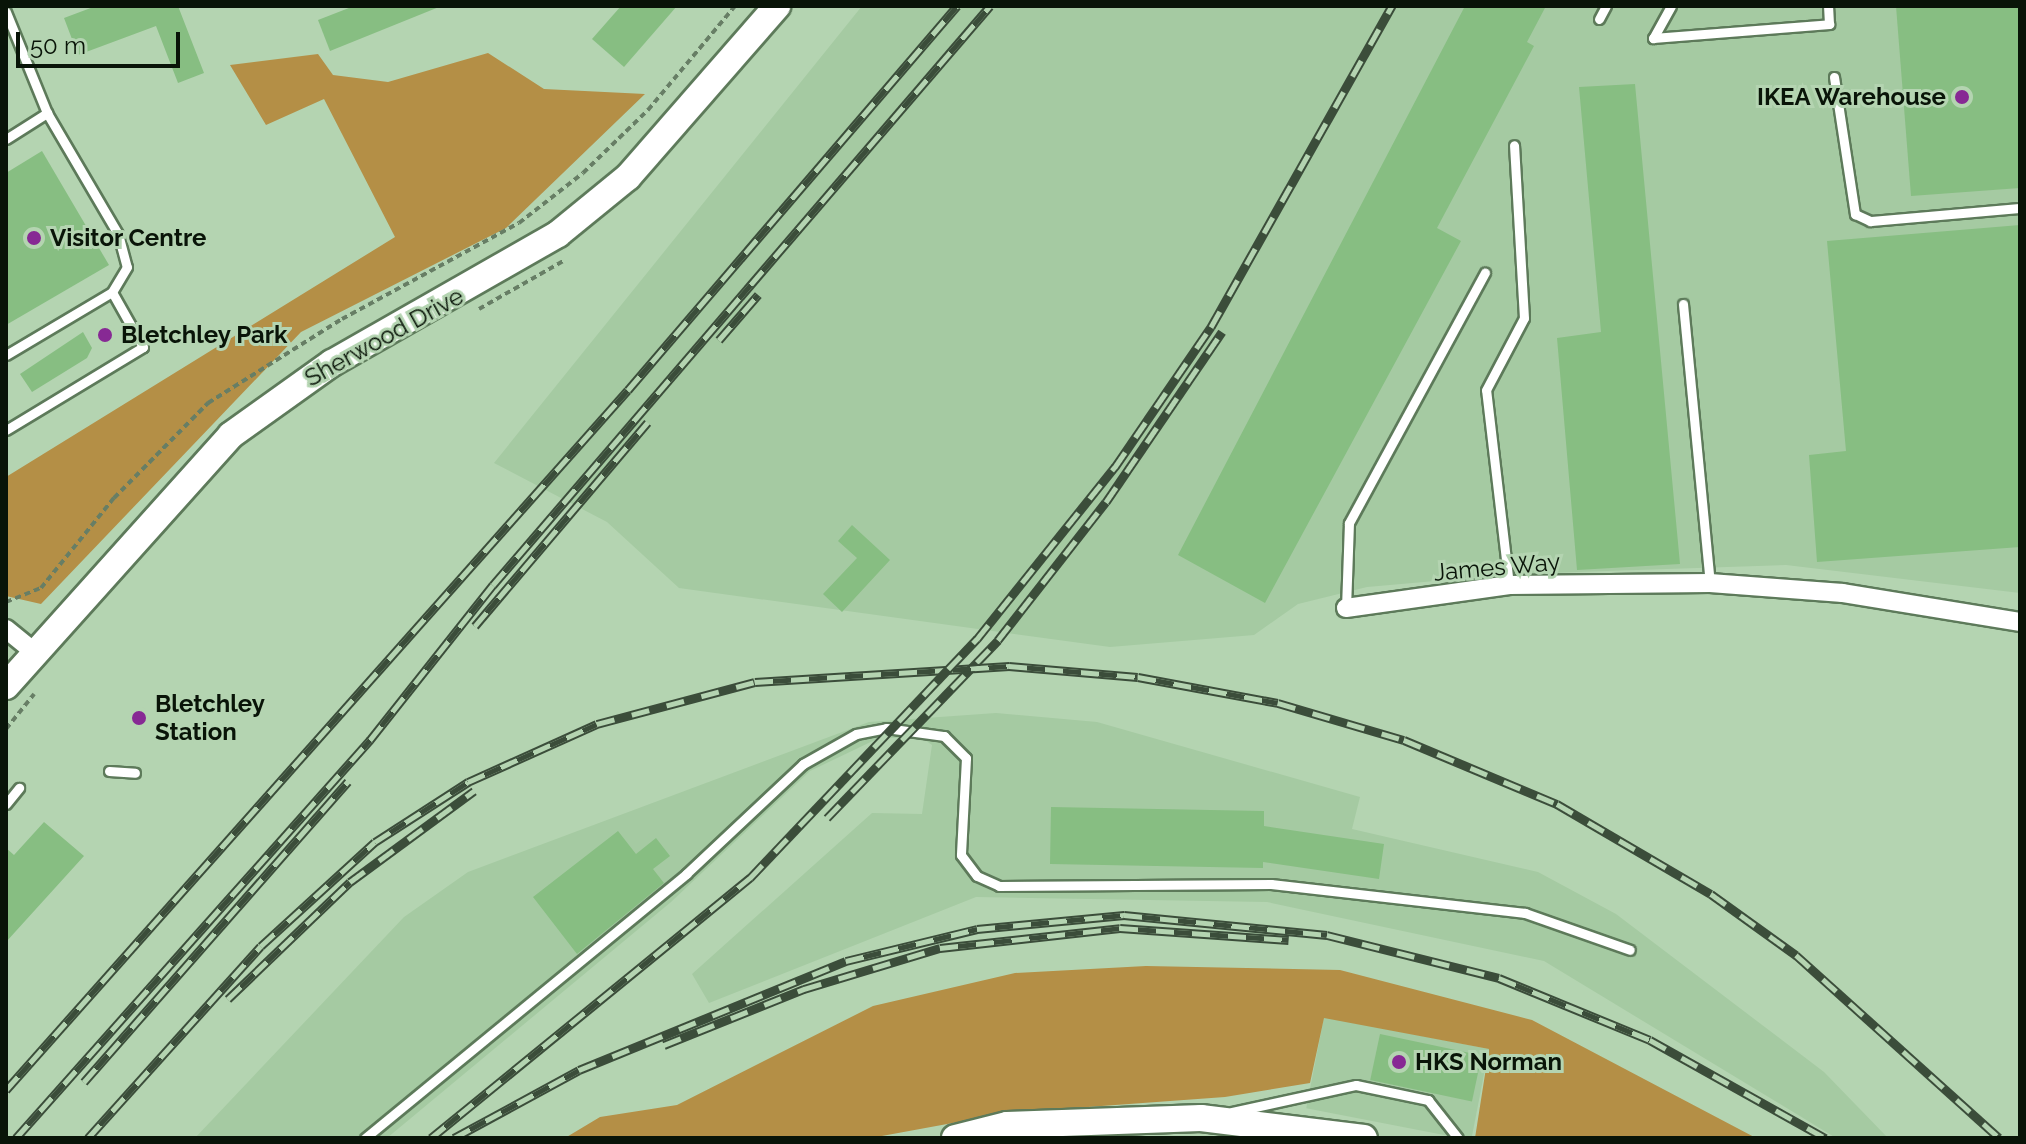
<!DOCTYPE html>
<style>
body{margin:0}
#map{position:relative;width:2026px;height:1144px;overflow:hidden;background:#b4d4b1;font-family:Raleway,sans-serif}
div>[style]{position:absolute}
.built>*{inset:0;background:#a5caa2;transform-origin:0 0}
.forest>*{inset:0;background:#b48f46}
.building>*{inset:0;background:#87be82;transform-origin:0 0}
.path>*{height:4px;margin-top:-2px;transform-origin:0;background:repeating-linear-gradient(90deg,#677e65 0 6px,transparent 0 10px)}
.roads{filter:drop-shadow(2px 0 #5d7a5a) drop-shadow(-2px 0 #5d7a5a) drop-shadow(0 2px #5d7a5a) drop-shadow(0 -2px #5d7a5a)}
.lane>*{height:9px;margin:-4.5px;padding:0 4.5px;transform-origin:4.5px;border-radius:4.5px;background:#fff}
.street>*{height:18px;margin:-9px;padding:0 9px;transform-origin:9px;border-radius:9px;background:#fff}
.secondary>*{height:26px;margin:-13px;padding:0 13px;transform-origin:13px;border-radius:13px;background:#fff}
.rail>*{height:9px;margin-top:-4.5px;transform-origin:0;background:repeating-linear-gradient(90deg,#b4d4b1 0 18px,#3b4d3a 0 36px);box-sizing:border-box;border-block:2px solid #3b4d3a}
.dots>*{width:22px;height:22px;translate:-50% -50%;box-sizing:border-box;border:4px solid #b4d4b1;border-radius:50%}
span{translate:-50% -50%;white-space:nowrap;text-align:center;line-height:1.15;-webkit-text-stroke:6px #b4d4b1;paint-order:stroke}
.poi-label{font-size:24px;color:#091408;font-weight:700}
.right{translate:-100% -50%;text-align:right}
.left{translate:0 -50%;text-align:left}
.street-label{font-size:24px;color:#091408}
.frame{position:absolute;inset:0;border:8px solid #091408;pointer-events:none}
.scale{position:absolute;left:16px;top:32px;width:164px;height:36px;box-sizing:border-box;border:4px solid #091408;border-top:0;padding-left:10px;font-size:24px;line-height:28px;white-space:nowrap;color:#091408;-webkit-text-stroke:6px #b4d4b1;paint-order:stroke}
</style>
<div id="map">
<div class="built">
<div style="clip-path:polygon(862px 6px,2020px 6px,2020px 593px,1786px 565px,1515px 574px,1367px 587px,1298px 604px,1254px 635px,1110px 647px,679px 588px,607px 522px,494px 463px)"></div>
<div style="clip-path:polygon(996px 713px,1097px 722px,1360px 797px,1352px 829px,1538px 872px,1616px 914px,1824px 1072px,1888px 1138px,1836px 1138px,1544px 961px,1267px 902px,976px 897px,709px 1003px,692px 974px,872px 813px,922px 814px,932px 745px,922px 738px,879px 738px,810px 771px,671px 902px,387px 1138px,195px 1138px,404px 917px,468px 872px,869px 722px)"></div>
<div style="left:1324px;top:1017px;width:168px;height:93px;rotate:11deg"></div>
</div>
<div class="forest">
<div style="clip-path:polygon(488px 53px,544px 89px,645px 94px,506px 228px,301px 332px,41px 604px,6px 596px,6px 477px,395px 237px,324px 99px,266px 125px,230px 65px,318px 54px,333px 75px,388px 82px)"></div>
<div style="clip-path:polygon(1146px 966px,1340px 970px,1532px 1020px,1756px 1138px,1475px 1138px,1489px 1049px,1324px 1018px,1310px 1083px,1225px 1097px,1007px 1113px,871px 1138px,565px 1138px,600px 1117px,677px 1105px,873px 1006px,1015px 973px)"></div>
</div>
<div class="building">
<div style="clip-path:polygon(96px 6px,178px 6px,204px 73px,178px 83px,156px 26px,78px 55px,64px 18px)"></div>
<div style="clip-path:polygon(354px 6px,439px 6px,439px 7px,330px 51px,318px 20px)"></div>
<div style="clip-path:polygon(621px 6px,677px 6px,624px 67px,592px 39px)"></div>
<div style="clip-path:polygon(1465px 6px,1546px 6px,1527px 42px,1534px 46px,1437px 228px,1461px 241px,1265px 603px,1178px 555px)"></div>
<div style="clip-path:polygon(1896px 6px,2020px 6px,2020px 188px,1911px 196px)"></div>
<div style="clip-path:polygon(1635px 84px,1680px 564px,1577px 570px,1557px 338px,1601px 332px,1579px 87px)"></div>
<div style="clip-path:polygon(42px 151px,109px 265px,6px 325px,6px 173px)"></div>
<div style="clip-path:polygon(2020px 225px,2020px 547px,1817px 562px,1809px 455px,1846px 451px,1827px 241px)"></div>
<div style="clip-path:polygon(83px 332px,92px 348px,87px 358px,32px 392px,20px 374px)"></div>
<div style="clip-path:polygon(852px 525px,890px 560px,842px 612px,823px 594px,857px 558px,838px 541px)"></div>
<div style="clip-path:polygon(1051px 807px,1264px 811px,1264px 826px,1384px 844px,1379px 879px,1263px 862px,1263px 868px,1050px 864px)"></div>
<div style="clip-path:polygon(44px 822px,84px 856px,6px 942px,6px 848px,14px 855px)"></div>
<div style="clip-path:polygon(618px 831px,636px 854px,656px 838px,670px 856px,653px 869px,664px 883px,577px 954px,533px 897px)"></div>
<div style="left:1380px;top:1034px;width:104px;height:47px;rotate:12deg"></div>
</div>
<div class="path">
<div style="left:479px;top:309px;width:99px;rotate:-29.7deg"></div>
<div style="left:6px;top:602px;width:38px;rotate:-22deg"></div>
<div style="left:41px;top:588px;width:116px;rotate:-51deg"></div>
<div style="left:114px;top:498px;width:134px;rotate:-45.3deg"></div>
<div style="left:208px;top:403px;width:158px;rotate:-32.1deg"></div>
<div style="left:342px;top:319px;width:201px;rotate:-28.5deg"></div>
<div style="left:519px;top:223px;width:81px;rotate:-38deg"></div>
<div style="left:583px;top:173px;width:91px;rotate:-44.1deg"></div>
<div style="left:648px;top:110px;width:136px;rotate:-50.1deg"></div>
<div style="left:6px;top:729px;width:45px;rotate:-51.3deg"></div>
</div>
<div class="roads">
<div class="lane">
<div style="left:1671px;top:6px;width:37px;rotate:119deg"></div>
<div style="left:1653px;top:38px;width:177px;rotate:-4.5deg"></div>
<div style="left:1829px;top:24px;width:18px;rotate:-93deg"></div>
<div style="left:6px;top:12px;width:109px;rotate:67.9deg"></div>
<div style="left:47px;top:113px;width:140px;rotate:59.6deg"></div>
<div style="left:118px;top:234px;width:34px;rotate:75deg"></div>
<div style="left:127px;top:267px;width:29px;rotate:121deg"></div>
<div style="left:112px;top:292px;width:123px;rotate:149.3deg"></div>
<div style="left:1599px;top:19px;width:15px;rotate:-62deg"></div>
<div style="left:1834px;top:77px;width:139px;rotate:81.3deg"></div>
<div style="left:1855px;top:214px;width:17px;rotate:25deg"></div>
<div style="left:1870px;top:221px;width:151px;rotate:-5deg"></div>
<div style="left:6px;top:139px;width:49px;rotate:-32.4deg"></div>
<div style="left:1683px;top:304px;width:280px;rotate:84.5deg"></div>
<div style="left:6px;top:430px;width:160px;rotate:-31.2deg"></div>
<div style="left:143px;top:347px;width:63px;rotate:-119.4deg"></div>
<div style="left:1509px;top:585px;width:196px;rotate:-96.7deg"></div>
<div style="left:1486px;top:390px;width:81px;rotate:-62.2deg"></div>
<div style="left:1524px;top:318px;width:173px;rotate:-93.3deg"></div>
<div style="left:1346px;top:608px;width:85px;rotate:-88deg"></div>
<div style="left:1349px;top:523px;width:285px;rotate:-61.5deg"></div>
<div style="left:109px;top:771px;width:26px;rotate:4deg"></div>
<div style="left:6px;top:804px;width:21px;rotate:-51deg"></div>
<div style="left:1232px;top:1112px;width:127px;rotate:-12.3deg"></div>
<div style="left:1356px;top:1085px;width:74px;rotate:11.8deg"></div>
<div style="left:1428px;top:1100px;width:48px;rotate:51.7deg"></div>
<div style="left:365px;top:1138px;width:416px;rotate:-39.4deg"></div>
<div style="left:686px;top:874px;width:161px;rotate:-43.2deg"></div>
<div style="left:803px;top:764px;width:61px;rotate:-29.5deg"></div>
<div style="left:856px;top:734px;width:31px;rotate:-11deg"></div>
<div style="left:886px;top:728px;width:59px;rotate:7.9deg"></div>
<div style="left:944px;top:736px;width:31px;rotate:45deg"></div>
<div style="left:966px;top:758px;width:97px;rotate:93deg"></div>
<div style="left:961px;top:855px;width:26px;rotate:53deg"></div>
<div style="left:977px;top:876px;width:24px;rotate:24deg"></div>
<div style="left:999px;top:886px;width:272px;rotate:-0.4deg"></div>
<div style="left:1271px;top:884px;width:256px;rotate:6.5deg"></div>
<div style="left:1525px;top:913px;width:111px;rotate:19.4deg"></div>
</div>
<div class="street">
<div style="left:1346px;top:608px;width:165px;rotate:-8deg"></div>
<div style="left:1509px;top:585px;width:201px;rotate:-0.6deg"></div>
<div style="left:1710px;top:583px;width:133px;rotate:4.3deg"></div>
<div style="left:1843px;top:593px;width:179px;rotate:9.3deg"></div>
<div style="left:6px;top:629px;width:36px;rotate:39deg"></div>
</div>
<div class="secondary">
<div style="left:6px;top:686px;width:337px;rotate:-48.1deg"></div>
<div style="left:231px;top:435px;width:124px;rotate:-35.5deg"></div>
<div style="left:332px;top:363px;width:260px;rotate:-29.7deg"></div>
<div style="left:558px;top:234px;width:90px;rotate:-39.2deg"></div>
<div style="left:628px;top:177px;width:227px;rotate:-48.9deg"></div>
<div style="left:955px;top:1138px;width:54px;rotate:-14deg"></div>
<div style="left:1007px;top:1125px;width:194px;rotate:-2.1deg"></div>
<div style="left:1201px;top:1118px;width:164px;rotate:7deg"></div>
</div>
</div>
<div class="rail">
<div style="left:719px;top:340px;width:60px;rotate:-49.1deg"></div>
<div style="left:475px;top:626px;width:267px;rotate:-49.7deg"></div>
<div style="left:827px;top:818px;width:247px;rotate:-46.1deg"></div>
<div style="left:998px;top:640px;width:175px;rotate:-52deg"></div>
<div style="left:1106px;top:502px;width:206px;rotate:-55.7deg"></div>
<div style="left:228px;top:999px;width:169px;rotate:-43.8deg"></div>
<div style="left:350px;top:882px;width:154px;rotate:-36.3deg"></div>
<div style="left:664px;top:1045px;width:151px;rotate:-21.8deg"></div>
<div style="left:804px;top:989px;width:142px;rotate:-16.8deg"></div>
<div style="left:940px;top:948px;width:181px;rotate:-6.3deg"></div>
<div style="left:1120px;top:928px;width:169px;rotate:4.1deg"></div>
<div style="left:84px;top:1082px;width:400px;rotate:-48.7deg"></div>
<div style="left:6px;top:1090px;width:936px;rotate:-48.38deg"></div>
<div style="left:628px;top:390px;width:506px;rotate:-49.41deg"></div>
<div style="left:16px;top:1138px;width:533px;rotate:-48.35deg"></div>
<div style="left:370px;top:740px;width:198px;rotate:-51.6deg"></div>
<div style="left:493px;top:585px;width:763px;rotate:-49.36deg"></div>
<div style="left:88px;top:1138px;width:258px;rotate:-48deg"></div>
<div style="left:261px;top:946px;width:154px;rotate:-42.4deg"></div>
<div style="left:375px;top:842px;width:111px;rotate:-32.8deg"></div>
<div style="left:468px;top:782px;width:141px;rotate:-24.2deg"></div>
<div style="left:597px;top:724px;width:163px;rotate:-14.9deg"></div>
<div style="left:755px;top:682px;width:255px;rotate:-3.6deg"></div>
<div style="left:1009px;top:666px;width:129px;rotate:4.9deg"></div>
<div style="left:1138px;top:677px;width:142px;rotate:10.5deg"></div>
<div style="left:1278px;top:703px;width:131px;rotate:16.4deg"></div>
<div style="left:1404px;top:740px;width:166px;rotate:22.7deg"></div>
<div style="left:1557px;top:804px;width:178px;rotate:30.3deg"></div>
<div style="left:1711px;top:894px;width:105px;rotate:35.7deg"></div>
<div style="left:1796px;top:955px;width:273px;rotate:42deg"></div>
<div style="left:431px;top:1138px;width:412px;rotate:-39.2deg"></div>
<div style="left:750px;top:878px;width:330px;rotate:-46.5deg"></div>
<div style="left:977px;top:639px;width:221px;rotate:-51.3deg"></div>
<div style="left:1115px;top:467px;width:170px;rotate:-55.6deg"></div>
<div style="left:1211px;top:327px;width:369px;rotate:-60.6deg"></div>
<div style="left:454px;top:1138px;width:142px;rotate:-28.5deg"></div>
<div style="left:579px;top:1070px;width:288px;rotate:-22.2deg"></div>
<div style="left:846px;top:961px;width:135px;rotate:-13.7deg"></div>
<div style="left:977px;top:929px;width:148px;rotate:-5.4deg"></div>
<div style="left:1124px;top:915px;width:204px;rotate:5.6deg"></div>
<div style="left:1327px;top:935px;width:177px;rotate:14deg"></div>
<div style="left:1499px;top:978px;width:163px;rotate:22.3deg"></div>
<div style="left:1650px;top:1040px;width:201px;rotate:29.2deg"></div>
</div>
<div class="dots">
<div style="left:1962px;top:97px;background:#872994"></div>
<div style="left:34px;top:238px;background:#872994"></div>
<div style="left:105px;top:335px;background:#872994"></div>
<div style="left:139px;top:718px;background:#872994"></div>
<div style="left:1399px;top:1062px;background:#872994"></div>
</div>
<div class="poi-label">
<span class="right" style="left:1946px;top:97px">IKEA Warehouse</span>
<span class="left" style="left:50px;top:238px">Visitor Centre</span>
<span class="left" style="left:121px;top:335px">Bletchley Park</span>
<span class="left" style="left:155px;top:718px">Bletchley<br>Station</span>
<span class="left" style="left:1415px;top:1062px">HKS Norman</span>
</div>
<div class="street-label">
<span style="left:384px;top:337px;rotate:-29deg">Sherwood Drive</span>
<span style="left:1497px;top:567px;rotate:-5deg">James Way</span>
</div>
<div class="frame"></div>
<div class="scale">50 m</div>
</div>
